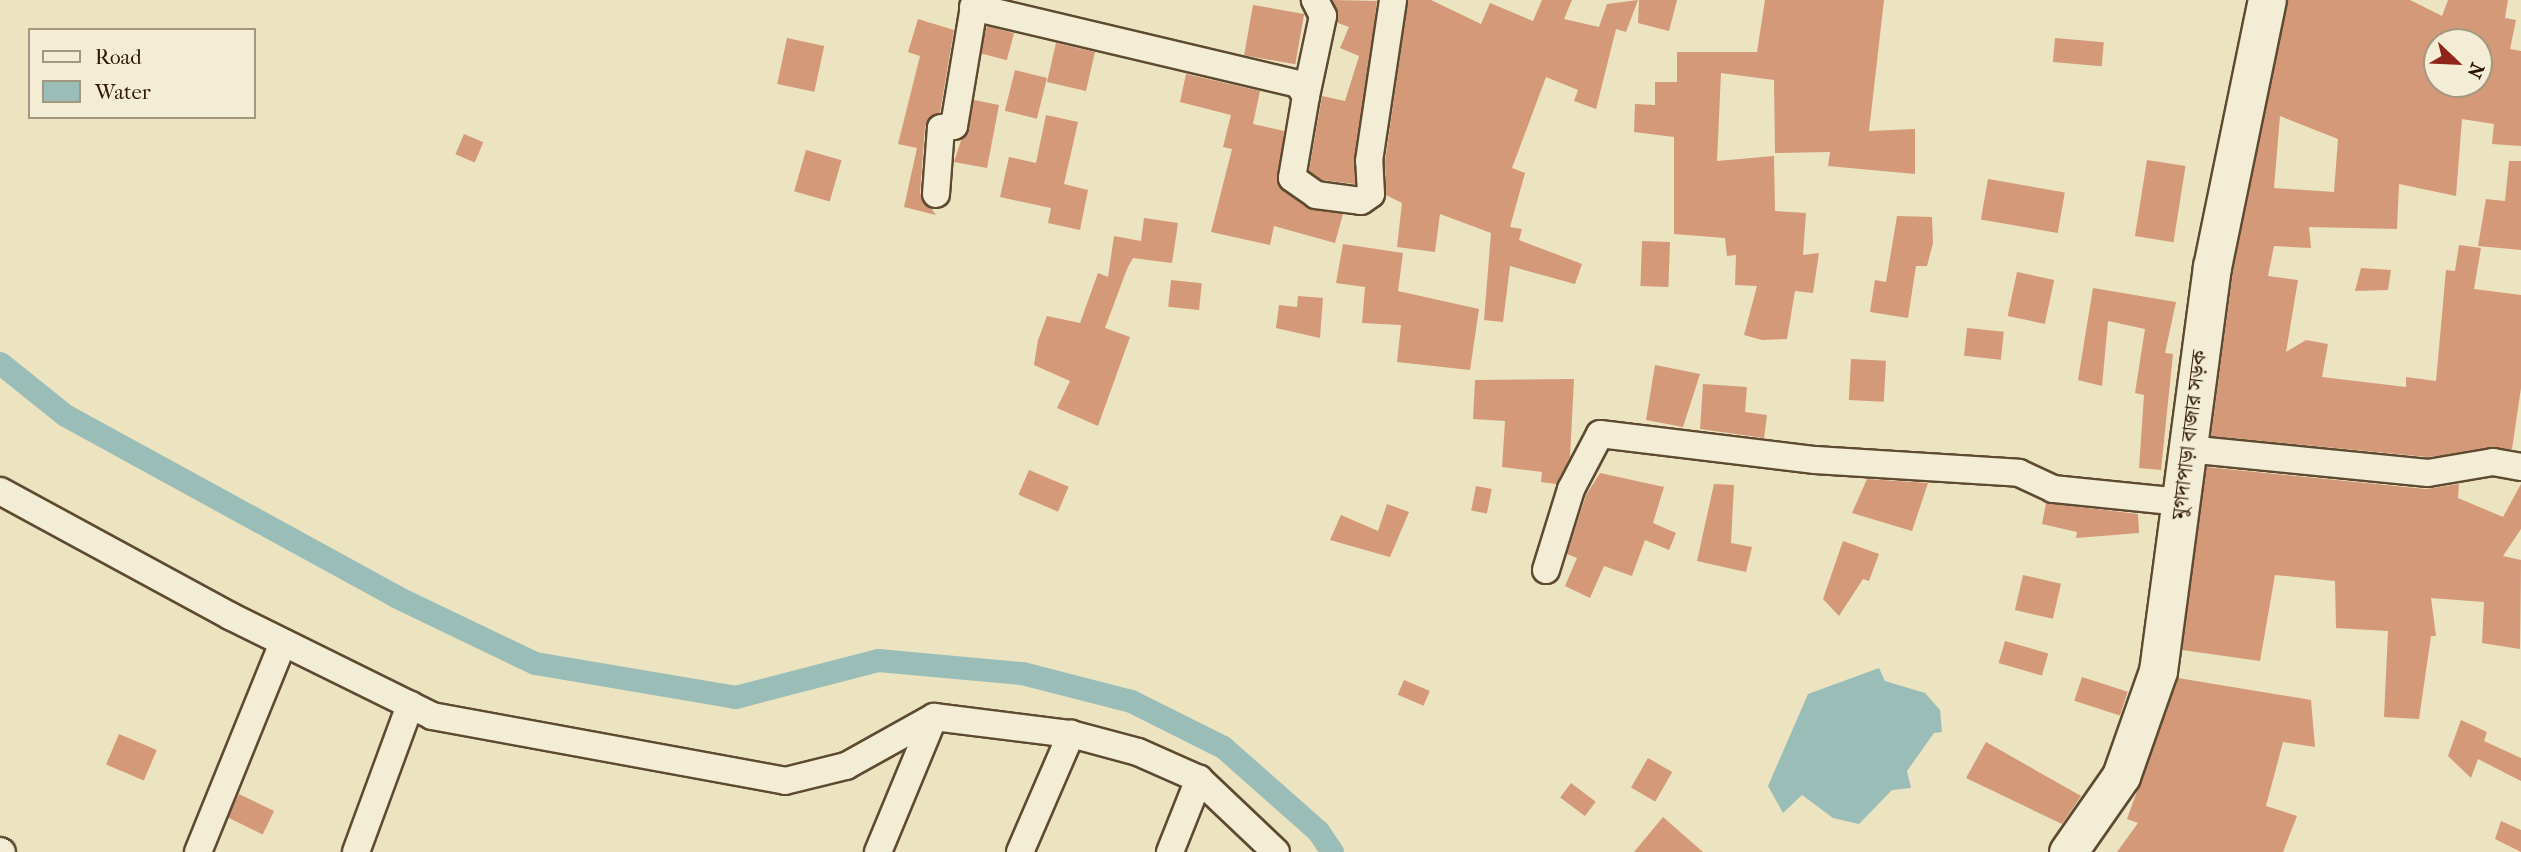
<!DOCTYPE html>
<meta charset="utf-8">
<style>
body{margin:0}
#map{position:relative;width:2521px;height:852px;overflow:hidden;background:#ece3c0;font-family:"IM FELL French Canon","Noto Serif Bengali",serif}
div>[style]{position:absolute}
.water>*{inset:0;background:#9abdb8}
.canal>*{height:23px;margin:-11.5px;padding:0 11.5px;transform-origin:11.5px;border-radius:11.5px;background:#9abdb8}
.building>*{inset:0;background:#d49979;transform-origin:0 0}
.roads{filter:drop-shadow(2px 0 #5e4a30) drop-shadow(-2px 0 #5e4a30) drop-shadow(0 2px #5e4a30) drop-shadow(0 -2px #5e4a30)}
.street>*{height:26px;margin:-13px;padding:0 13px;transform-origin:13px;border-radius:13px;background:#f3edd6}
.secondary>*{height:37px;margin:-18.5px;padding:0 18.5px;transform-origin:18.5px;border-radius:18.5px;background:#f3edd6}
span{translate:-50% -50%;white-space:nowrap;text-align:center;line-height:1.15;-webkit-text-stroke:7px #f3edd6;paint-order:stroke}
.street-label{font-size:21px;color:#2e1700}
.legend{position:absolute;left:28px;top:28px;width:228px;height:91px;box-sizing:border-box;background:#f3edd6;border:2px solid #a49780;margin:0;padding:9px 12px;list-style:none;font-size:21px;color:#2e1700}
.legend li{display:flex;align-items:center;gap:14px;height:35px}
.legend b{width:35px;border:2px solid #a49780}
.north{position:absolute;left:2423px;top:28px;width:70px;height:70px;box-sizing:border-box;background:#f3edd6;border:2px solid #a49780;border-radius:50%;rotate:113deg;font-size:19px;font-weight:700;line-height:28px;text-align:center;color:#2e1700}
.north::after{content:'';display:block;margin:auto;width:24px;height:32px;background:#8f2418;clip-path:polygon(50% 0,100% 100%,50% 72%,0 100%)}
</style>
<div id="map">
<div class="water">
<div style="clip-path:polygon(1879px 668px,1885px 681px,1925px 693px,1940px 710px,1942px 732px,1934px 733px,1907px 771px,1911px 788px,1892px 790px,1859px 824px,1833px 818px,1802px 795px,1783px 813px,1768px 786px,1808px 694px)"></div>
</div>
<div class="canal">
<div style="left:0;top:363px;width:83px;rotate:38.7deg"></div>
<div style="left:65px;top:415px;width:379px;rotate:28.7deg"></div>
<div style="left:397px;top:597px;width:153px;rotate:25.6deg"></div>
<div style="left:535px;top:663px;width:203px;rotate:9.6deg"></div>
<div style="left:735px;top:697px;width:148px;rotate:-14.5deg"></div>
<div style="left:878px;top:660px;width:145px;rotate:5.2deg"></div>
<div style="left:1022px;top:673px;width:113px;rotate:14.4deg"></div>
<div style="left:1131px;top:701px;width:103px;rotate:26.6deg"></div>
<div style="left:1223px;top:747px;width:127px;rotate:41.5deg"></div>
<div style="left:1318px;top:831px;width:25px;rotate:56deg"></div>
</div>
<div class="building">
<div style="clip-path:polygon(1333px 0,1377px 1px,1355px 184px,1322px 180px,1309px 171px,1322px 96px,1345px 101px,1359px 56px,1340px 48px,1349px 27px,1338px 23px)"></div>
<div style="clip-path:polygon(1408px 0,1431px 0,1481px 24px,1490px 3px,1533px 21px,1542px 0,1572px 0,1564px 19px,1599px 27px,1607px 4px,1638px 0,1626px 32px,1616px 29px,1596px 109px,1574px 101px,1578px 90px,1546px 77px,1512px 168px,1525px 173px,1510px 227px,1522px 229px,1519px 240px,1582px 264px,1575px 284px,1510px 266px,1503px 322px,1484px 320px,1491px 233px,1440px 214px,1435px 252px,1397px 247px,1402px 203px,1386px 195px,1385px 162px)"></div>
<div style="clip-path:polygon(1639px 0,1677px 0,1669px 31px,1638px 23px)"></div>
<div style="clip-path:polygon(1765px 0,1884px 0,1869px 131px,1915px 129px,1915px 174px,1828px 166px,1830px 152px,1775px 153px,1774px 80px,1721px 73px,1717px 161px,1774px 156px,1775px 211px,1806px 213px,1803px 255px,1819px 253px,1813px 293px,1795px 291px,1787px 339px,1762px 340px,1744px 335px,1757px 286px,1735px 285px,1736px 255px,1727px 256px,1725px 238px,1674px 234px,1674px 137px,1634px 132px,1635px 104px,1655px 105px,1655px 82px,1677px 82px,1677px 52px,1757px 52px)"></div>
<div style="clip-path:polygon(evenodd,2287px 0,2410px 0,2442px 16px,2448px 0,2508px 0,2505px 18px,2516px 20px,2510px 49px,2521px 51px,2521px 146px,2492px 144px,2494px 124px,2462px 119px,2456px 196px,2399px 184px,2397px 229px,2309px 227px,2311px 248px,2274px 246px,2268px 276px,2298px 280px,2286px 352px,2306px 340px,2328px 344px,2322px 377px,2406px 387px,2406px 377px,2436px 381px,2446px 270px,2455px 271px,2459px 245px,2481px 248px,2474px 289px,2521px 295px,2521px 388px,2512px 449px,2427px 457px,2211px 436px,2233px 271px,2287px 0,2437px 42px,2479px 42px,2479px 84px,2437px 84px,2437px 42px,2287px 0,2280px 116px,2338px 139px,2334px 192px,2274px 188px,2280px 116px)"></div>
<div style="left:1253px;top:5px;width:52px;height:51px;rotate:10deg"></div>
<div style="clip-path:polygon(918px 19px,954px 30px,940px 112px,925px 127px,920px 193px,936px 215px,904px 207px,917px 148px,898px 144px,920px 56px,908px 52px)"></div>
<div style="left:987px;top:26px;width:28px;height:28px;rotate:15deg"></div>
<div style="left:787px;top:38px;width:38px;height:47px;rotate:12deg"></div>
<div style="left:2055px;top:38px;width:49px;height:24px;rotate:5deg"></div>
<div style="left:1056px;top:43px;width:40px;height:40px;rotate:13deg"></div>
<div style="left:1015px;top:70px;width:33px;height:42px;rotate:14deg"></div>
<div style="clip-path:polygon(1186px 74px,1260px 91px,1253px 124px,1284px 131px,1278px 185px,1307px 208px,1343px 214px,1335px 243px,1274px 226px,1270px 245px,1211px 232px,1232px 149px,1223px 147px,1231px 115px,1180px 102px)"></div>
<div style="clip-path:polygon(974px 100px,999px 105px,987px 168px,954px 162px)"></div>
<div style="clip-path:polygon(1046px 115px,1078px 122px,1064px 184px,1088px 190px,1080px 230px,1048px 223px,1051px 208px,1000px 197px,1009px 157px,1036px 163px)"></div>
<div style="left:464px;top:134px;width:21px;height:22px;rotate:23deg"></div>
<div style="left:806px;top:150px;width:37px;height:43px;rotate:16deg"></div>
<div style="left:2147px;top:160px;width:39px;height:77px;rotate:9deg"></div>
<div style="clip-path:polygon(2509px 161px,2521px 161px,2521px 250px,2478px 246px,2486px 199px,2505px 201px)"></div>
<div style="left:1988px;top:179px;width:78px;height:41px;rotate:10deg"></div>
<div style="clip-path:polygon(1897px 216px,1932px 217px,1933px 243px,1927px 266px,1916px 266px,1908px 318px,1870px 312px,1875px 280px,1886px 282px)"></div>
<div style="clip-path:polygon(1144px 218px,1178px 223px,1172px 263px,1133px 258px,1127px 269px,1105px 328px,1130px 337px,1098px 426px,1057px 408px,1070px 381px,1034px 365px,1038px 340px,1047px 316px,1080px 323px,1098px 273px,1108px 277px,1114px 236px,1141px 241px)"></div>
<div style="left:1642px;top:241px;width:28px;height:45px;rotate:2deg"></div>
<div style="clip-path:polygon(1343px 244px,1403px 253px,1398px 291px,1479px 309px,1470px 370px,1397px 362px,1401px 325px,1362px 323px,1365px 287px,1336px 283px)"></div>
<div style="clip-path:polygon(2361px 268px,2391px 270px,2388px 290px,2355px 291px)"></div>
<div style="left:2017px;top:272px;width:38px;height:45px;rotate:12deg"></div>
<div style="left:1171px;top:280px;width:31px;height:27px;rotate:6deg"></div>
<div style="clip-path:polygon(2093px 288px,2176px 302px,2165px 353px,2173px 354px,2161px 470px,2139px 468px,2144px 395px,2135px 393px,2145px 329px,2108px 321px,2102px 386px,2078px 380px)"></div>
<div style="clip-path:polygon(1298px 296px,1323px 298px,1320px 338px,1276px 328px,1279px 305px,1297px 307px)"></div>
<div style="left:1967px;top:328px;width:37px;height:28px;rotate:6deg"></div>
<div style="left:1851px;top:359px;width:35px;height:41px;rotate:3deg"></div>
<div style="clip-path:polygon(1655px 365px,1700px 374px,1683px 427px,1646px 420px)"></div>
<div style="clip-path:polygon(1574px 379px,1570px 457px,1556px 484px,1541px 482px,1542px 472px,1502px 467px,1505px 421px,1473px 419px,1475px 380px)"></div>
<div style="clip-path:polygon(1703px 384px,1747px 387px,1745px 412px,1767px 415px,1764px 438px,1700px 429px)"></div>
<div style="clip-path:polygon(2206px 467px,2426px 489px,2459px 484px,2458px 498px,2503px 517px,2521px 484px,2521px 529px,2503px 556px,2521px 560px,2520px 649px,2482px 643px,2484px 602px,2431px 598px,2436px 636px,2431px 636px,2419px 719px,2384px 717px,2388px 631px,2336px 628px,2335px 581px,2275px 575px,2260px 661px,2182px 650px)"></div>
<div style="left:1029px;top:470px;width:43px;height:27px;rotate:23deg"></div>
<div style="clip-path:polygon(1600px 473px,1664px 487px,1653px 523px,1676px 533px,1669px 550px,1645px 540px,1632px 576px,1604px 566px,1590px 598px,1565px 586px,1577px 558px,1567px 554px,1586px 495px)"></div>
<div style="clip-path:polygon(1867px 479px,1928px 483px,1912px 531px,1852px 513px)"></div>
<div style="clip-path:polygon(1714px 484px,1734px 485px,1731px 543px,1752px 547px,1746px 572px,1697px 561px)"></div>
<div style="left:1476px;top:486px;width:16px;height:25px;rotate:11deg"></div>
<div style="clip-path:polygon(2046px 503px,2138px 514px,2139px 533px,2076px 538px,2077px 532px,2042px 524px)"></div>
<div style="clip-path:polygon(1387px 504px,1409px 512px,1390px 557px,1330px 540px,1341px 515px,1378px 531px)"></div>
<div style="clip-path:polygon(1843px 541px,1879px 554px,1869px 581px,1863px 579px,1839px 616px,1823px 599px)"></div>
<div style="left:2023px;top:575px;width:39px;height:36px;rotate:13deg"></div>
<div style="left:2005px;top:641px;width:45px;height:23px;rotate:16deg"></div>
<div style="left:2082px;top:677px;width:48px;height:25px;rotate:18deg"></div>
<div style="clip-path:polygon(2178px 678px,2311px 700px,2315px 747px,2283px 742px,2266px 806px,2297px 816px,2283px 852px,2117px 852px,2138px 823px,2127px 819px)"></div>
<div style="left:1404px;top:680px;width:28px;height:16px;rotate:23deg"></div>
<div style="clip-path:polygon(2461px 720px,2487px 732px,2484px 741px,2521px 758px,2521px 781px,2478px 759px,2471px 778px,2448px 756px)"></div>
<div style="left:119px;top:734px;width:41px;height:33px;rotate:23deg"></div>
<div style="clip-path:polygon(1986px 742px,2081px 796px,2062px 824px,1966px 778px)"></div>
<div style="left:1648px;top:758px;width:28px;height:34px;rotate:30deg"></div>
<div style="left:1571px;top:783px;width:31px;height:18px;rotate:37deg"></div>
<div style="left:239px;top:794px;width:39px;height:26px;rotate:26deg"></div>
<div style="clip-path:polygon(1663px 817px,1703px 852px,1634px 852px)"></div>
<div style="clip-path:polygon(2501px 821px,2521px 830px,2521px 852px,2495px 839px)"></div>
</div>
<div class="roads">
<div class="street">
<div style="left:973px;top:7px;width:334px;rotate:13.3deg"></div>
<div style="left:1298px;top:84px;width:14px;rotate:56deg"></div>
<div style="left:1306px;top:96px;width:83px;rotate:99.7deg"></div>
<div style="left:1292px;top:178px;width:29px;rotate:35deg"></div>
<div style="left:1316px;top:195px;width:45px;rotate:7.6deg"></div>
<div style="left:1361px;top:201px;width:12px;rotate:-35deg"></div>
<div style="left:1371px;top:194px;width:33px;rotate:-93deg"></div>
<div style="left:1369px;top:161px;width:163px;rotate:-81.5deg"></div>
<div style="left:1306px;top:96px;width:82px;rotate:-78deg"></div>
<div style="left:1323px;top:16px;width:18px;rotate:-117deg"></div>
<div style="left:936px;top:194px;width:66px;rotate:-85.7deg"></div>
<div style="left:941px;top:128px;width:13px;rotate:-9deg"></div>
<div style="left:954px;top:126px;width:128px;rotate:-80.5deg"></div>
<div style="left:2187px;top:449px;width:242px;rotate:5.7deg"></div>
<div style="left:2428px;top:473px;width:66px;rotate:-9.6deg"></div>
<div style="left:2493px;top:462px;width:28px;rotate:10deg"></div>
<div style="left:0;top:491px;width:262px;rotate:28.5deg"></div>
<div style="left:230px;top:616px;width:225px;rotate:26.3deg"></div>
<div style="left:432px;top:716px;width:359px;rotate:10.4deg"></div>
<div style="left:785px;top:781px;width:63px;rotate:-13.8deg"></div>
<div style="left:846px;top:766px;width:101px;rotate:-29.1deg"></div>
<div style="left:934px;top:717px;width:138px;rotate:7.1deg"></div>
<div style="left:1546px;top:570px;width:85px;rotate:-72.8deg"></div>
<div style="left:1571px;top:489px;width:62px;rotate:-62.2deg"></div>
<div style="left:1600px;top:434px;width:217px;rotate:6.9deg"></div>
<div style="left:1815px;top:460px;width:204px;rotate:3.6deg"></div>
<div style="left:2019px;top:473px;width:38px;rotate:25deg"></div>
<div style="left:2053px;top:489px;width:128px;rotate:5.8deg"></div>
<div style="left:0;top:851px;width:2px;rotate:27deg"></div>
<div style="left:198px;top:852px;width:226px;rotate:-67.9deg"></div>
<div style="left:356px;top:852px;width:157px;rotate:-69.8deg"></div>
<div style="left:878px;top:852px;width:146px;rotate:-67.5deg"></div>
<div style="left:1020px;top:852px;width:129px;rotate:-66.6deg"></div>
<div style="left:1071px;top:734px;width:69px;rotate:15deg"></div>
<div style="left:1138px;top:752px;width:67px;rotate:23.9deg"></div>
<div style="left:1199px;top:779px;width:106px;rotate:43.5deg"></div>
<div style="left:1170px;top:852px;width:79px;rotate:-68.3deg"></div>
</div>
<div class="secondary">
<div style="left:2068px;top:852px;width:93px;rotate:-55.1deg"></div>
<div style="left:2121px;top:776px;width:111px;rotate:-70.6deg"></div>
<div style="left:2158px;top:671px;width:408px;rotate:-82.4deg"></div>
<div style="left:2212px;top:267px;width:273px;rotate:-78.4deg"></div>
</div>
</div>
<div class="street-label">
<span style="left:2189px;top:435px;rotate:-83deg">মুগদাপাড়া বাজার সড়ক</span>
</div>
<ul class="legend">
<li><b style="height:9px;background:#f3edd6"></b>Road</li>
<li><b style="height:19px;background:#9abdb8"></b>Water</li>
</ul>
<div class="north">N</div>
</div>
